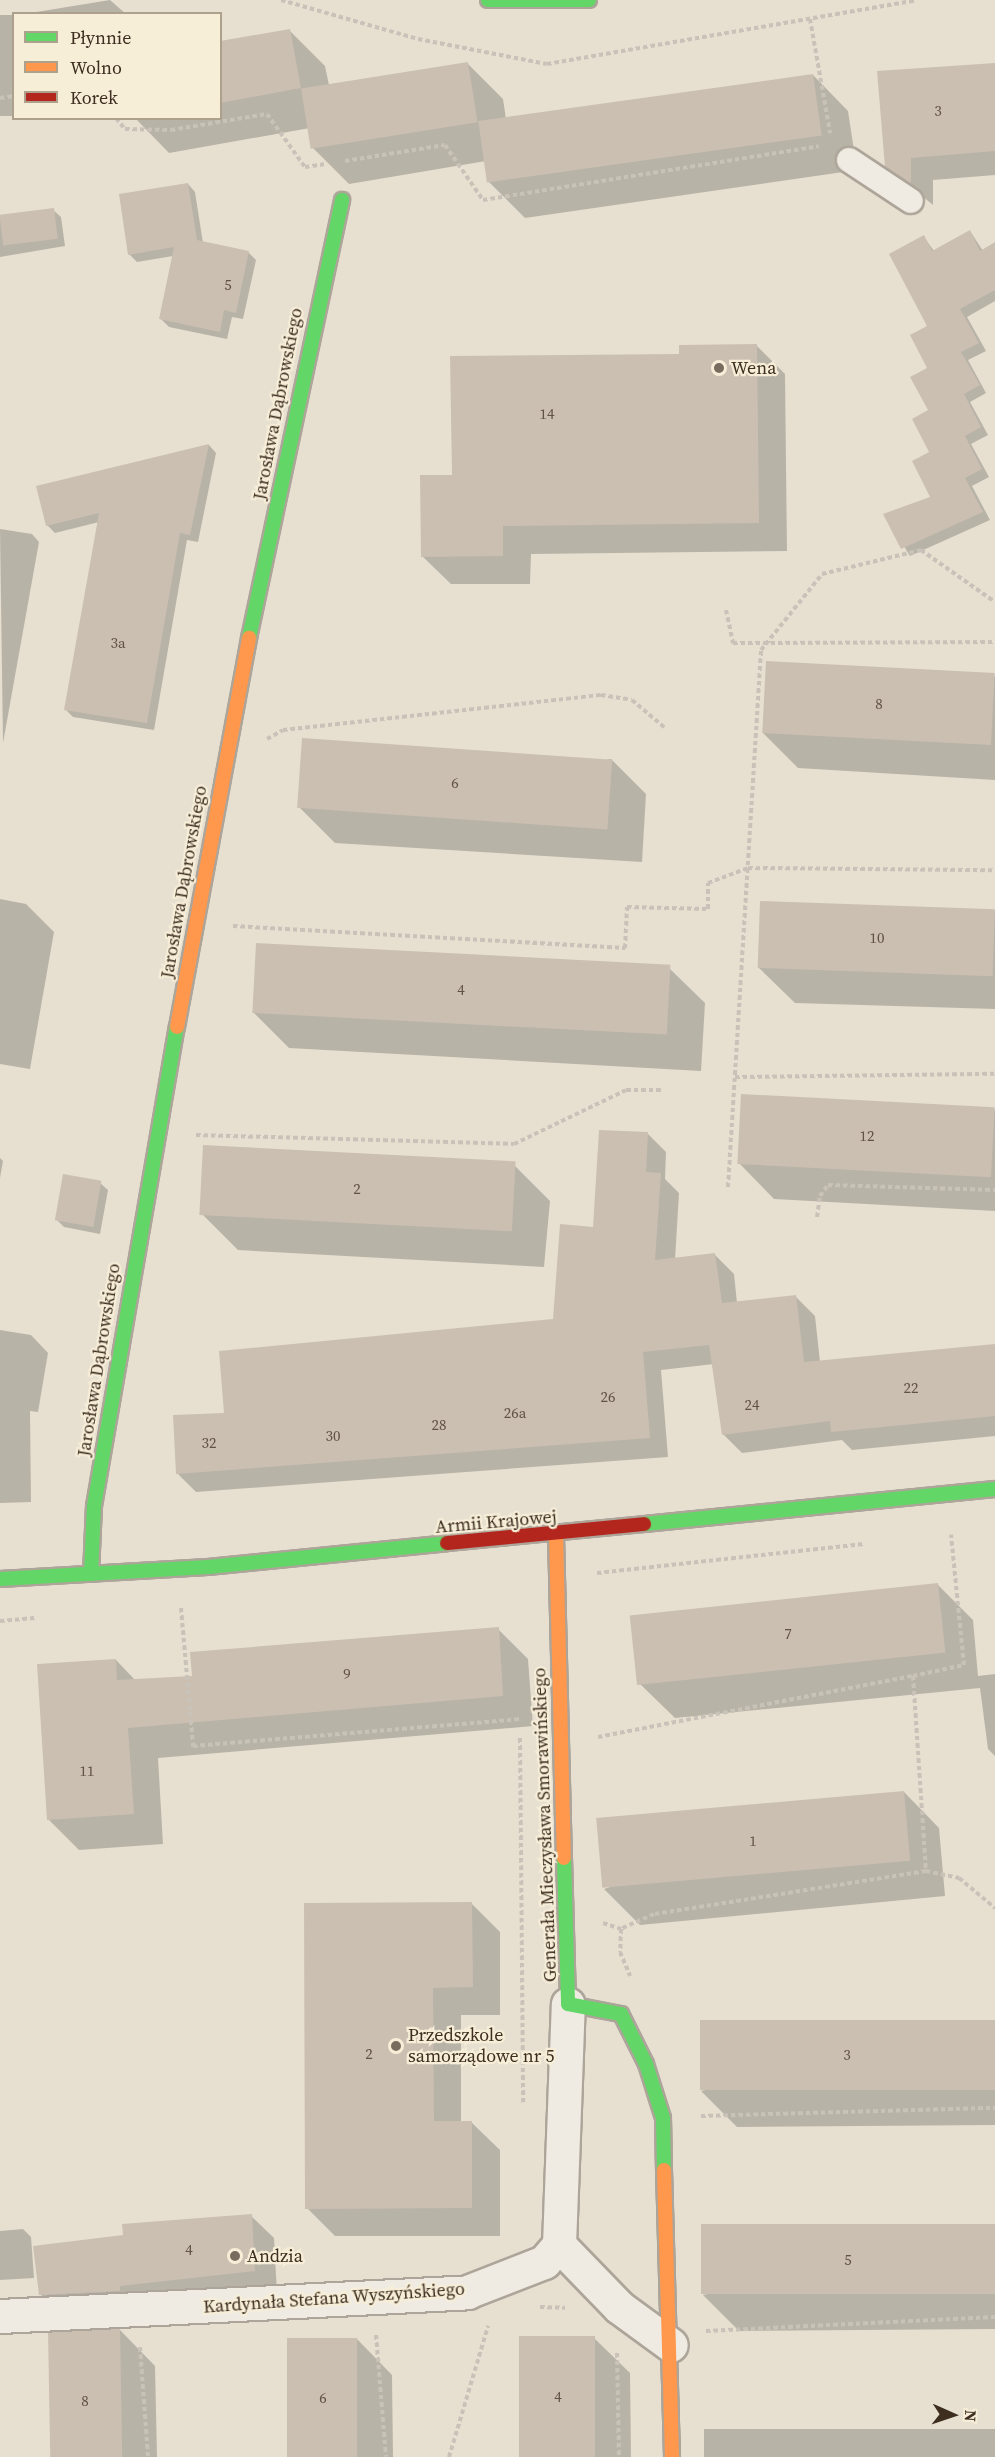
<!DOCTYPE html>
<meta charset="utf-8">
<style>
body{margin:0}
#map{position:relative;width:995px;height:2457px;overflow:hidden;background:#e7e0d1;font-family:"Source Serif 4",serif}
div>[style]{position:absolute}
.shadow>*{inset:0;background:#0003;transform-origin:0 0}
.building>*{inset:0;background:#cbbfb2;transform-origin:0 0}
.path>*{height:4px;margin-top:-2px;transform-origin:0;background:repeating-linear-gradient(90deg,#c8c2b9 0 4.5px,transparent 0 7.5px)}
.roads{filter:drop-shadow(2px 0 #ada599) drop-shadow(-2px 0 #ada599) drop-shadow(0 2px #ada599) drop-shadow(0 -2px #ada599)}
.lane>*{height:24px;margin:-12px;padding:0 12px;transform-origin:12px;border-radius:12px;background:#efebe3}
.street>*{height:33px;margin:-16.5px;padding:0 16.5px;transform-origin:16.5px;border-radius:16.5px;background:#efebe3}
.fast>*{height:14px;margin:-7px;padding:0 7px;transform-origin:7px;border-radius:7px;background:#63d668}
.slow>*{height:14px;margin:-7px;padding:0 7px;transform-origin:7px;border-radius:7px;background:#ff974d}
.jam>*{height:14px;margin:-7px;padding:0 7px;transform-origin:7px;border-radius:7px;background:#b3261e}
.dots>*{width:16px;height:16px;translate:-50% -50%;box-sizing:border-box;border:3px solid #f7eed8;border-radius:50%}
span{translate:-50% -50%;white-space:nowrap;text-align:center;line-height:1.15;-webkit-text-stroke:4.5px #f7eed8;paint-order:stroke}
.number-label{font-size:15px;color:#605244}
.number-label span{-webkit-text-stroke-width:0}
.poi-label{font-size:18px;color:#3d2e20}
.left{translate:0 -50%;text-align:left}
.street-label{font-size:18px;color:#3d2e20}
.legend{position:absolute;left:12px;top:12px;width:210px;height:108px;box-sizing:border-box;background:#f7eed8;border:2px solid #ada18e;margin:0;padding:8px 10px;list-style:none;font-size:18px;color:#3d2e20}
.legend li{display:flex;align-items:center;gap:12px;height:30px}
.legend b{width:30px;border:2px solid #ada18e}
.north{position:absolute;left:923px;top:2385px;width:60px;height:60px;-webkit-text-stroke:4px #f7eed8;paint-order:stroke;rotate:93deg;font-size:16px;font-weight:700;line-height:24px;text-align:center;color:#3d2e20}
.north::after{content:'';display:block;margin:auto;width:21px;height:27px;background:#3d2e20;clip-path:polygon(50% 0,100% 100%,50% 72%,0 100%)}
</style>
<div id="map">
<div class="shadow">
<div style="clip-path:polygon(110px 0,126px 14px,24px 14px)"></div>
<div style="left:14px;top:15px;width:101px;height:14px;rotate:90deg"></div>
<div style="clip-path:polygon(289px 30px,325px 66px,329px 85px,467px 63px,503px 99px,506px 119px,813px 75px,848px 111px,857px 170px,525px 218px,489px 182px,486px 161px,349px 184px,313px 148px,310px 128px,169px 153px,135px 118px,220px 118px,220px 42px)"></div>
<div style="clip-path:polygon(995px 64px,995px 175px,933px 180px,933px 205px,886px 166px)"></div>
<div style="clip-path:polygon(188px 184px,195px 192px,203px 243px,248px 252px,256px 260px,243px 319px,232px 317px,227px 339px,169px 327px,161px 319px,173px 256px,137px 262px,129px 254px)"></div>
<div style="clip-path:polygon(53px 210px,61px 217px,65px 246px,0 257px,0 218px)"></div>
<div style="clip-path:polygon(970px 231px,983px 251px,995px 244px,995px 301px,967px 317px,986px 351px,968px 360px,986px 393px,970px 402px,988px 435px,971px 444px,989px 477px,972px 486px,990px 520px,910px 556px,885px 515px,932px 497px,924px 237px,934px 251px)"></div>
<div style="clip-path:polygon(757px 346px,785px 374px,787px 551px,531px 554px,530px 584px,451px 584px,422px 556px,453px 476px,681px 356px)"></div>
<div style="clip-path:polygon(209px 445px,216px 453px,198px 542px,187px 540px,154px 730px,73px 717px,66px 710px,99px 522px,55px 533px,47px 525px,38px 487px)"></div>
<div style="clip-path:polygon(0 529px,32px 534px,39px 542px,3px 743px)"></div>
<div style="clip-path:polygon(995px 676px,995px 780px,798px 768px,763px 733px)"></div>
<div style="clip-path:polygon(611px 759px,646px 794px,642px 862px,335px 843px,300px 808px)"></div>
<div style="clip-path:polygon(0 899px,26px 904px,54px 932px,30px 1069px,0 1064px)"></div>
<div style="clip-path:polygon(995px 910px,995px 1009px,795px 1003px,759px 968px)"></div>
<div style="clip-path:polygon(669px 968px,705px 1003px,701px 1071px,289px 1048px,254px 1013px)"></div>
<div style="clip-path:polygon(995px 1110px,995px 1211px,774px 1199px,739px 1163px)"></div>
<div style="clip-path:polygon(647px 1133px,666px 1152px,665px 1179px,679px 1193px,675px 1260px,715px 1255px,734px 1274px,737px 1303px,796px 1297px,815px 1316px,820px 1362px,995px 1346px,995px 1436px,852px 1450px,842px 1440px,742px 1453px,723px 1434px,714px 1364px,661px 1370px,668px 1457px,196px 1492px,177px 1473px,226px 1414px,555px 1320px,595px 1228px)"></div>
<div style="clip-path:polygon(0 1158px,3px 1161px,0 1178px)"></div>
<div style="clip-path:polygon(514px 1165px,550px 1201px,544px 1267px,238px 1250px,202px 1214px)"></div>
<div style="clip-path:polygon(100px 1183px,108px 1190px,100px 1234px,64px 1227px,56px 1219px)"></div>
<div style="clip-path:polygon(0 1330px,31px 1335px,48px 1353px,38px 1412px,30px 1411px,31px 1502px,0 1503px)"></div>
<div style="clip-path:polygon(937px 1584px,973px 1620px,978px 1676px,995px 1674px,995px 1756px,988px 1749px,980px 1688px,675px 1718px,639px 1683px)"></div>
<div style="clip-path:polygon(498px 1629px,528px 1659px,533px 1726px,158px 1758px,163px 1844px,79px 1850px,48px 1819px,116px 1660px,136px 1681px,194px 1677px)"></div>
<div style="clip-path:polygon(904px 1792px,939px 1828px,945px 1896px,640px 1925px,604px 1889px)"></div>
<div style="clip-path:polygon(472px 1904px,500px 1932px,500px 2015px,461px 2015px,461px 2122px,471px 2122px,500px 2150px,500px 2236px,335px 2236px,307px 2208px)"></div>
<div style="clip-path:polygon(995px 2021px,995px 2125px,737px 2127px,701px 2091px)"></div>
<div style="clip-path:polygon(251px 2216px,274px 2238px,277px 2293px,63px 2317px,41px 2295px,125px 2237px)"></div>
<div style="clip-path:polygon(995px 2225px,995px 2329px,739px 2331px,703px 2295px)"></div>
<div style="clip-path:polygon(23px 2229px,31px 2237px,34px 2278px,0 2280px,0 2231px)"></div>
<div style="clip-path:polygon(120px 2330px,155px 2366px,157px 2457px,52px 2457px)"></div>
<div style="clip-path:polygon(594px 2338px,630px 2373px,631px 2457px,522px 2457px)"></div>
<div style="clip-path:polygon(357px 2339px,392px 2375px,393px 2457px,289px 2457px)"></div>
<div style="left:995px;top:2429px;width:28px;height:291px;rotate:90deg"></div>
</div>
<div class="building">
<div style="clip-path:polygon(290px 29px,301px 88px,220px 103px,220px 41px)"></div>
<div style="left:468px;top:62px;width:61px;height:169px;rotate:81deg"></div>
<div style="clip-path:polygon(995px 63px,995px 151px,911px 158px,911px 184px,885px 167px,877px 71px)"></div>
<div style="left:813px;top:74px;width:62px;height:338px;rotate:82deg"></div>
<div style="clip-path:polygon(188px 183px,197px 240px,249px 251px,236px 313px,224px 310px,220px 332px,159px 319px,174px 247px,128px 255px,119px 194px)"></div>
<div style="left:54px;top:208px;width:31px;height:55px;rotate:83deg"></div>
<div style="clip-path:polygon(970px 230px,980px 251px,995px 242px,995px 290px,960px 309px,979px 343px,961px 352px,980px 385px,964px 394px,981px 427px,965px 436px,982px 469px,965px 478px,983px 512px,901px 549px,883px 514px,930px 497px,912px 461px,929px 452px,912px 419px,928px 410px,910px 377px,927px 368px,910px 335px,927px 326px,889px 254px,924px 235px,932px 251px)"></div>
<div style="clip-path:polygon(757px 344px,759px 523px,503px 526px,503px 556px,421px 557px,420px 475px,452px 475px,450px 356px,679px 354px,679px 345px)"></div>
<div style="clip-path:polygon(209px 444px,190px 535px,180px 533px,147px 723px,64px 710px,99px 513px,46px 526px,36px 486px)"></div>
<div style="left:766px;top:661px;width:229px;height:72px;rotate:3deg"></div>
<div style="left:302px;top:738px;width:311px;height:70px;rotate:4deg"></div>
<div style="left:760px;top:901px;width:235px;height:67px;rotate:2deg"></div>
<div style="left:256px;top:943px;width:415px;height:70px;rotate:3deg"></div>
<div style="left:741px;top:1094px;width:254px;height:70px;rotate:3deg"></div>
<div style="clip-path:polygon(599px 1130px,648px 1132px,646px 1172px,661px 1173px,655px 1260px,715px 1253px,722px 1303px,796px 1295px,804px 1362px,995px 1344px,995px 1416px,831px 1432px,830px 1421px,722px 1435px,709px 1345px,643px 1352px,650px 1438px,176px 1474px,173px 1415px,224px 1413px,219px 1351px,553px 1319px,560px 1224px,593px 1227px)"></div>
<div style="left:203px;top:1145px;width:313px;height:70px;rotate:3deg"></div>
<div style="left:63px;top:1174px;width:39px;height:47px;rotate:10deg"></div>
<div style="left:938px;top:1583px;width:70px;height:310px;rotate:84deg"></div>
<div style="clip-path:polygon(499px 1627px,503px 1696px,128px 1728px,134px 1814px,47px 1820px,37px 1664px,116px 1659px,117px 1680px,192px 1676px,190px 1652px)"></div>
<div style="left:904px;top:1791px;width:70px;height:309px;rotate:85deg"></div>
<div style="clip-path:polygon(472px 1902px,473px 1987px,433px 1988px,434px 2121px,472px 2121px,472px 2208px,305px 2209px,304px 1903px)"></div>
<div style="left:995px;top:2020px;width:70px;height:295px;rotate:90deg"></div>
<div style="clip-path:polygon(252px 2214px,255px 2271px,120px 2286px,120px 2291px,39px 2295px,33px 2246px,123px 2235px,122px 2224px)"></div>
<div style="left:995px;top:2224px;width:70px;height:294px;rotate:90deg"></div>
<div style="left:120px;top:2329px;width:128px;height:72px;rotate:89deg"></div>
<div style="left:595px;top:2336px;width:121px;height:76px;rotate:90deg"></div>
<div style="left:287px;top:2338px;width:70px;height:119px"></div>
</div>
<div class="path">
<div style="left:281px;top:0;width:142px;rotate:15.9deg"></div>
<div style="left:418px;top:39px;width:131px;rotate:11deg"></div>
<div style="left:547px;top:64px;width:375px;rotate:-9.8deg"></div>
<div style="left:810px;top:19px;width:116px;rotate:80deg"></div>
<div style="left:0;top:98px;width:14px;rotate:-8deg"></div>
<div style="left:116px;top:118px;width:14px;rotate:51deg"></div>
<div style="left:125px;top:129px;width:46px;rotate:1.2deg"></div>
<div style="left:171px;top:130px;width:97px;rotate:-9.5deg"></div>
<div style="left:267px;top:114px;width:65px;rotate:54.4deg"></div>
<div style="left:305px;top:167px;width:21px;rotate:-8deg"></div>
<div style="left:345px;top:161px;width:101px;rotate:-9.1deg"></div>
<div style="left:445px;top:145px;width:67px;rotate:55.4deg"></div>
<div style="left:483px;top:200px;width:340px;rotate:-9.1deg"></div>
<div style="left:726px;top:610px;width:34px;rotate:78deg"></div>
<div style="left:733px;top:643px;width:262px;rotate:-0.2deg"></div>
<div style="left:267px;top:739px;width:18px;rotate:-29deg"></div>
<div style="left:283px;top:730px;width:320px;rotate:-6.3deg"></div>
<div style="left:601px;top:695px;width:31px;rotate:9deg"></div>
<div style="left:632px;top:700px;width:43px;rotate:40.3deg"></div>
<div style="left:233px;top:926px;width:393px;rotate:3.2deg"></div>
<div style="left:625px;top:948px;width:41px;rotate:-87.2deg"></div>
<div style="left:627px;top:907px;width:81px;rotate:1.4deg"></div>
<div style="left:708px;top:909px;width:26px;rotate:-90deg"></div>
<div style="left:708px;top:883px;width:43px;rotate:-20.6deg"></div>
<div style="left:748px;top:868px;width:247px;rotate:0.5deg"></div>
<div style="left:735px;top:1077px;width:260px;rotate:-0.7deg"></div>
<div style="left:196px;top:1135px;width:318px;rotate:1.6deg"></div>
<div style="left:514px;top:1144px;width:124px;rotate:-25.7deg"></div>
<div style="left:626px;top:1090px;width:37px"></div>
<div style="left:728px;top:1187px;width:538px;rotate:-86.48deg"></div>
<div style="left:761px;top:650px;width:97px;rotate:-51.2deg"></div>
<div style="left:822px;top:574px;width:102px;rotate:-13.6deg"></div>
<div style="left:921px;top:550px;width:90px;rotate:35.1deg"></div>
<div style="left:817px;top:1217px;width:21px;rotate:-82deg"></div>
<div style="left:820px;top:1196px;width:14px;rotate:-54deg"></div>
<div style="left:828px;top:1185px;width:167px;rotate:1.7deg"></div>
<div style="left:597px;top:1573px;width:268px;rotate:-6.2deg"></div>
<div style="left:181px;top:1608px;width:139px;rotate:85deg"></div>
<div style="left:193px;top:1746px;width:329px;rotate:-4.7deg"></div>
<div style="left:0;top:1621px;width:37px;rotate:-5deg"></div>
<div style="left:913px;top:1676px;width:52px;rotate:-12.2deg"></div>
<div style="left:964px;top:1665px;width:131px;rotate:-95.7deg"></div>
<div style="left:598px;top:1737px;width:321px;rotate:-11deg"></div>
<div style="left:913px;top:1676px;width:195px;rotate:86.2deg"></div>
<div style="left:926px;top:1871px;width:275px;rotate:171deg"></div>
<div style="left:654px;top:1914px;width:36px;rotate:156deg"></div>
<div style="left:621px;top:1929px;width:23px;rotate:92deg"></div>
<div style="left:620px;top:1952px;width:26px;rotate:67deg"></div>
<div style="left:520px;top:1738px;width:365px;rotate:89.5deg"></div>
<div style="left:926px;top:1871px;width:34px;rotate:12deg"></div>
<div style="left:959px;top:1878px;width:47px;rotate:39.8deg"></div>
<div style="left:603px;top:1923px;width:19px;rotate:18deg"></div>
<div style="left:701px;top:2116px;width:294px;rotate:-1.6deg"></div>
<div style="left:540px;top:2307px;width:25px;rotate:2deg"></div>
<div style="left:706px;top:2331px;width:289px;rotate:-2.8deg"></div>
<div style="left:376px;top:2335px;width:122px;rotate:85.3deg"></div>
<div style="left:140px;top:2347px;width:110px;rotate:85.8deg"></div>
<div style="left:617px;top:2353px;width:104px;rotate:88.9deg"></div>
<div style="left:449px;top:2457px;width:137px;rotate:-73.4deg"></div>
</div>
<div class="roads">
<div class="lane">
<div style="left:849px;top:160px;width:74px;rotate:33.5deg"></div>
</div>
<div class="street">
<div style="left:559px;top:2245px;width:86px;rotate:45.9deg"></div>
<div style="left:619px;top:2307px;width:64px;rotate:36.2deg"></div>
<div style="left:0;top:2316px;width:468px;rotate:-2.9deg"></div>
<div style="left:467px;top:2292px;width:83px;rotate:-21.3deg"></div>
<div style="left:544px;top:2262px;width:23px;rotate:-49deg"></div>
<div style="left:559px;top:2245px;width:241px;rotate:-87.9deg"></div>
</div>
<div class="fast">
<div style="left:488px;top:0;width:101px"></div>
<div style="left:249px;top:638px;width:448px;rotate:-78deg"></div>
<div style="left:644px;top:1524px;width:353px;rotate:-5.7deg"></div>
<div style="left:91px;top:1574px;width:68px;rotate:-87.5deg"></div>
<div style="left:94px;top:1506px;width:486px;rotate:-80.2deg"></div>
<div style="left:0;top:1579px;width:208px;rotate:-3.3deg"></div>
<div style="left:208px;top:1567px;width:240px;rotate:-5.7deg"></div>
<div style="left:564px;top:1858px;width:146px;rotate:88.4deg"></div>
<div style="left:568px;top:2004px;width:54px;rotate:10.7deg"></div>
<div style="left:621px;top:2014px;width:56px;rotate:63.4deg"></div>
<div style="left:646px;top:2064px;width:57px;rotate:72.5deg"></div>
<div style="left:663px;top:2118px;width:52px;rotate:88.9deg"></div>
</div>
<div class="slow">
<div style="left:177px;top:1027px;width:396px;rotate:-79.5deg"></div>
<div style="left:556px;top:1535px;width:323px;rotate:88.6deg"></div>
<div style="left:664px;top:2170px;width:287px;rotate:88.4deg"></div>
</div>
<div class="jam">
<div style="left:447px;top:1543px;width:198px;rotate:-5.5deg"></div>
</div>
</div>
<div class="dots">
<div style="left:719px;top:368px;background:#786c5e"></div>
<div style="left:396px;top:2046px;background:#786c5e"></div>
<div style="left:235px;top:2256px;background:#786c5e"></div>
</div>
<div class="number-label">
<span style="left:938px;top:111px">3</span>
<span style="left:228px;top:285px">5</span>
<span style="left:547px;top:414px">14</span>
<span style="left:118px;top:643px">3a</span>
<span style="left:879px;top:704px">8</span>
<span style="left:455px;top:783px">6</span>
<span style="left:877px;top:938px">10</span>
<span style="left:461px;top:990px">4</span>
<span style="left:867px;top:1136px">12</span>
<span style="left:357px;top:1189px">2</span>
<span style="left:911px;top:1388px">22</span>
<span style="left:608px;top:1397px">26</span>
<span style="left:752px;top:1405px">24</span>
<span style="left:515px;top:1413px">26a</span>
<span style="left:439px;top:1425px">28</span>
<span style="left:333px;top:1436px">30</span>
<span style="left:209px;top:1443px">32</span>
<span style="left:788px;top:1634px">7</span>
<span style="left:347px;top:1674px">9</span>
<span style="left:87px;top:1771px">11</span>
<span style="left:753px;top:1841px">1</span>
<span style="left:369px;top:2054px">2</span>
<span style="left:847px;top:2055px">3</span>
<span style="left:189px;top:2250px">4</span>
<span style="left:848px;top:2260px">5</span>
<span style="left:558px;top:2397px">4</span>
<span style="left:323px;top:2398px">6</span>
<span style="left:85px;top:2401px">8</span>
</div>
<div class="poi-label">
<span class="left" style="left:731px;top:368px">Wena</span>
<span class="left" style="left:408px;top:2046px">Przedszkole<br>samorządowe nr 5</span>
<span class="left" style="left:247px;top:2256px">Andzia</span>
</div>
<div class="street-label">
<span style="left:278px;top:404px;rotate:-79deg">Jarosława Dąbrowskiego</span>
<span style="left:184px;top:882px;rotate:-80deg">Jarosława Dąbrowskiego</span>
<span style="left:99px;top:1360px;rotate:-81deg">Jarosława Dąbrowskiego</span>
<span style="left:496px;top:1522px;rotate:-5deg">Armii Krajowej</span>
<span style="left:545px;top:1825px;rotate:-92deg">Generała Mieczysława Smorawińskiego</span>
<span style="left:334px;top:2298px;rotate:-4deg">Kardynała Stefana Wyszyńskiego</span>
</div>
<ul class="legend">
<li><b style="height:8px;background:#63d668"></b>Płynnie</li>
<li><b style="height:8px;background:#ff974d"></b>Wolno</li>
<li><b style="height:8px;background:#b3261e"></b>Korek</li>
</ul>
<div class="north">N</div>
</div>
